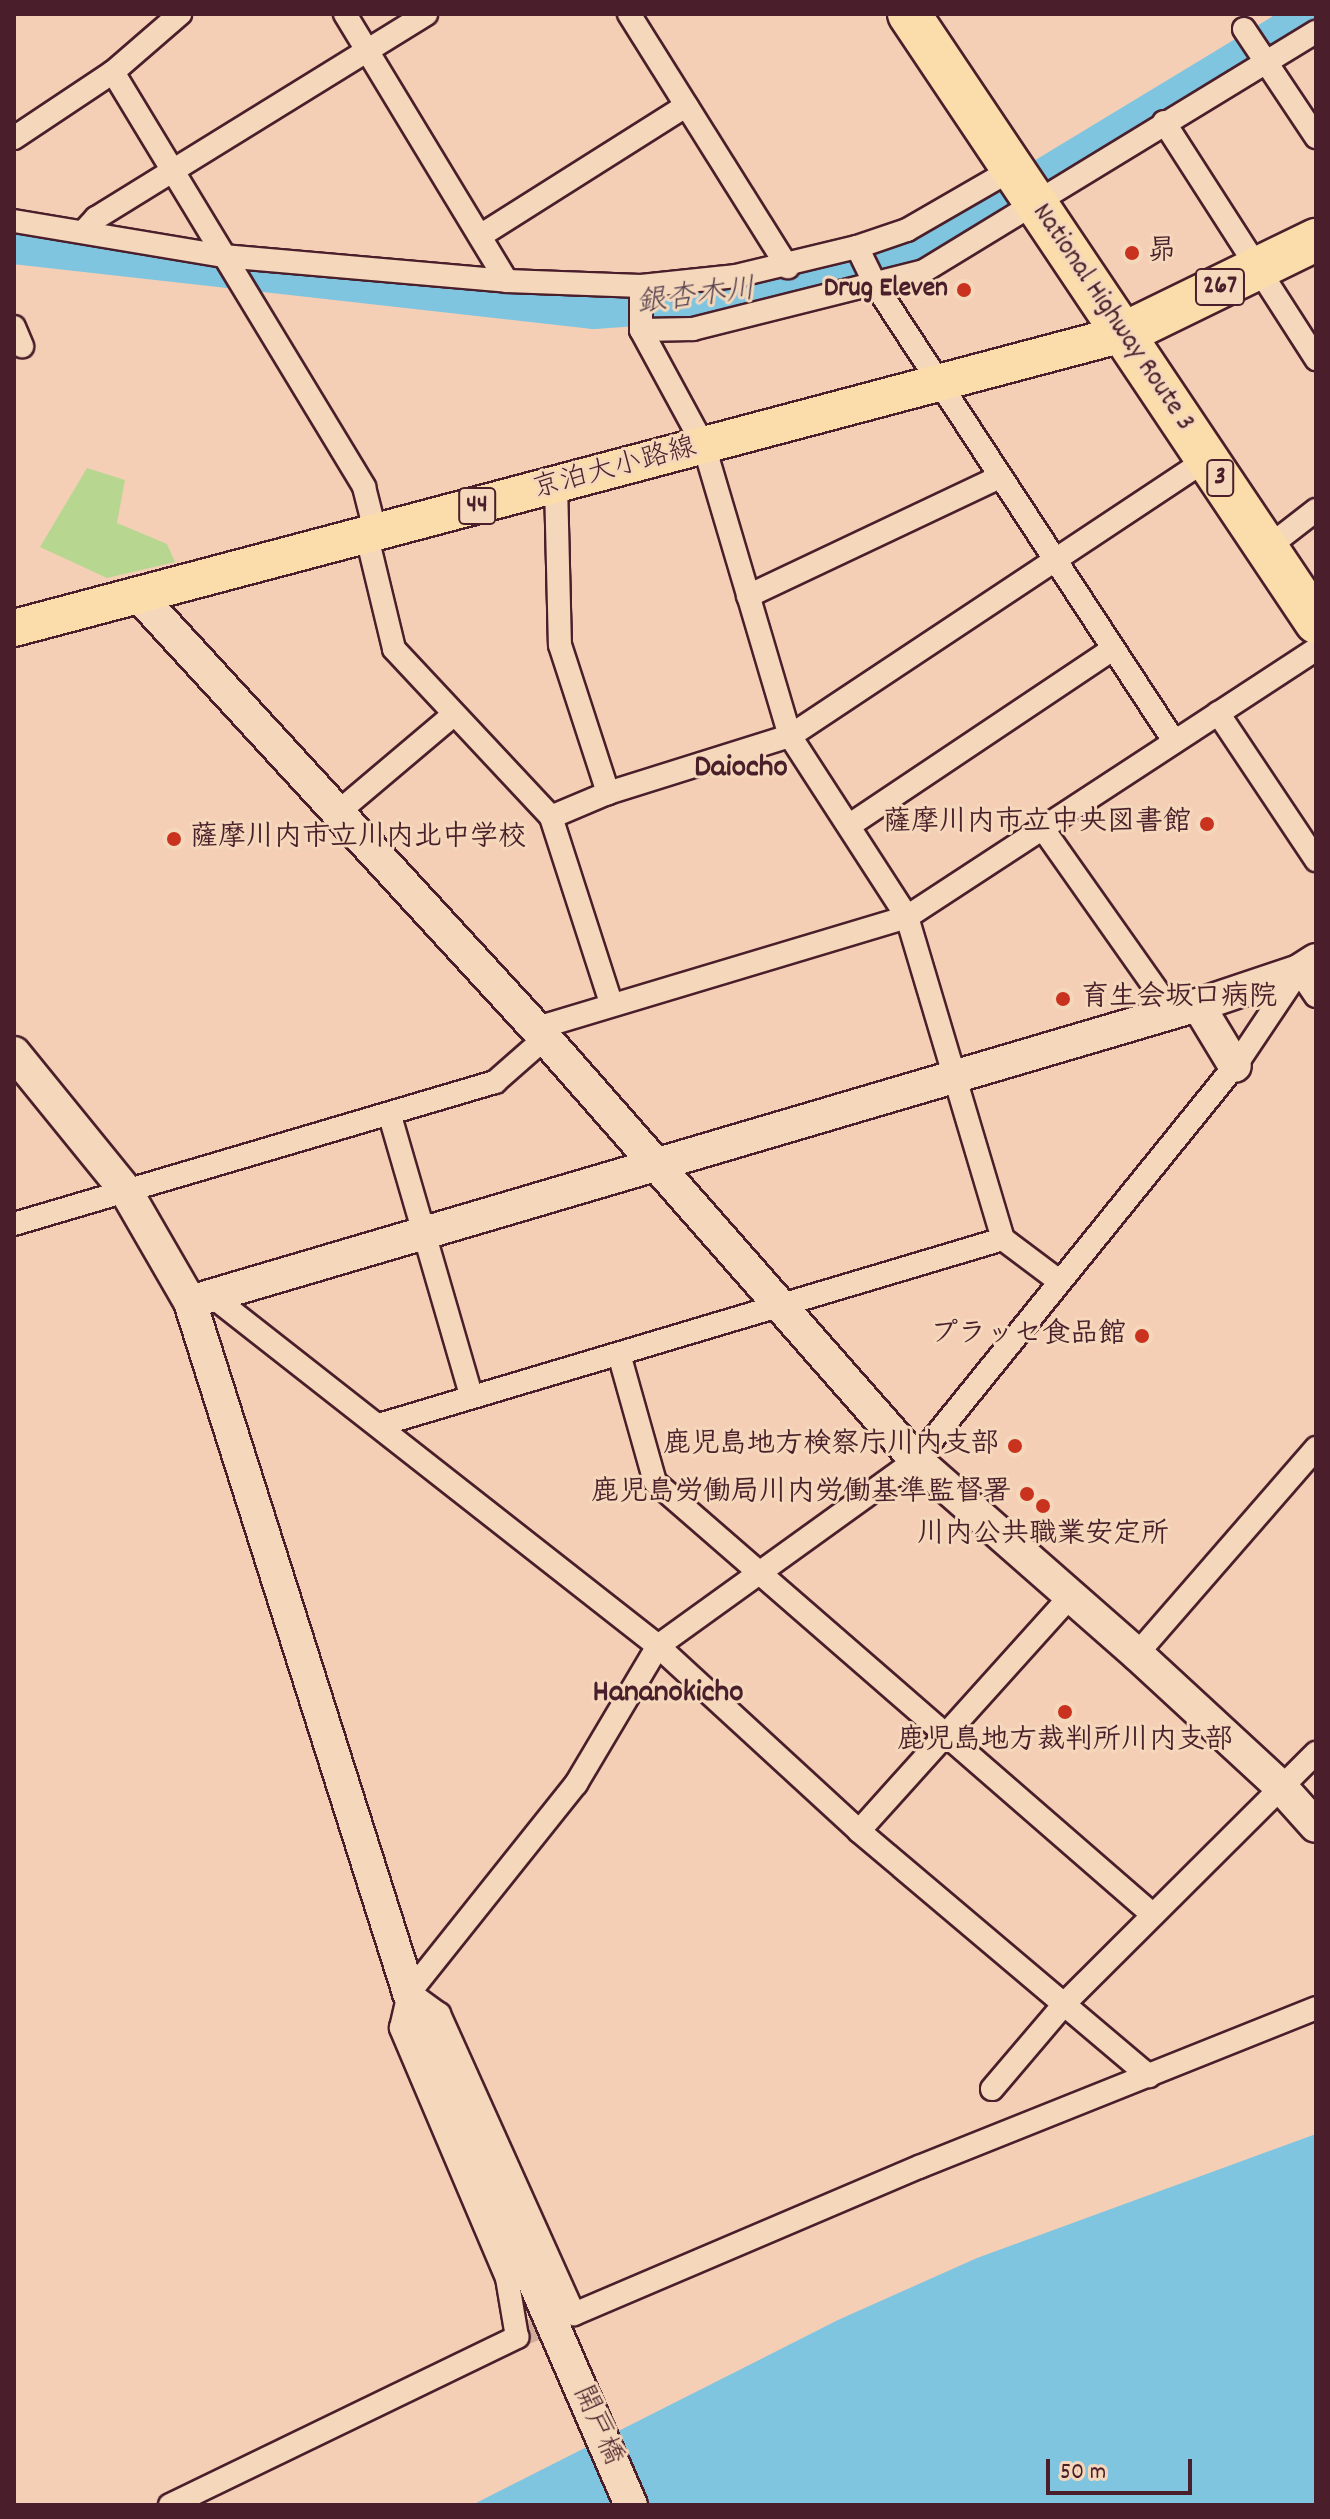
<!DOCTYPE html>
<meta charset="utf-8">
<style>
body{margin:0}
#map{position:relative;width:1330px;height:2519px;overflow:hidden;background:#f4cfb6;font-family:Dekko,"Klee One",sans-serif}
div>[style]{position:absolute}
.green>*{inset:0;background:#b7d790}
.water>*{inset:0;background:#7fc5e0}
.river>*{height:36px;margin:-18px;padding:0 18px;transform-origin:18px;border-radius:18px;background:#7fc5e0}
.street-tunnel>*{height:22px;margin-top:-11px;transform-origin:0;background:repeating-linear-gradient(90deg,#d2ac9a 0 22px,transparent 0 33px)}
.roads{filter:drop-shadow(2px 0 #4a1f2b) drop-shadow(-2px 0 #4a1f2b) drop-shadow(0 2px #4a1f2b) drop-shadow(0 -2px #4a1f2b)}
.street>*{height:22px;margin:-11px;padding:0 11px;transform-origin:11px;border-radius:11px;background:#f5d8bb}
.secondary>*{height:32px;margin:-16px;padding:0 16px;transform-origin:16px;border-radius:16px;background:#f5d8bb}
.primary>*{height:36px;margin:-18px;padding:0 18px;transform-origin:18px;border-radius:18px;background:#faddab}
.highway>*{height:42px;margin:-21px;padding:0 21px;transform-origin:21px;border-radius:21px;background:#faddab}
.dots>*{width:22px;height:22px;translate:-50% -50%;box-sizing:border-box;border:4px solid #f5d8bb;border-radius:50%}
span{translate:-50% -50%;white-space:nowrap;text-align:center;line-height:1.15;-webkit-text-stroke:6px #f5d8bb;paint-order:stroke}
.shield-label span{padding:2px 6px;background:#f5d8bb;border:2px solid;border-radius:6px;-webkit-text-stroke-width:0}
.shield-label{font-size:26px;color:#4a1f2b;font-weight:700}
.poi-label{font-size:28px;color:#4a1f2b;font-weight:700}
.left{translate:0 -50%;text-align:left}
.right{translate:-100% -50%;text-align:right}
.street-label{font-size:28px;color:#4a1f2b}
.water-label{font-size:30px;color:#55404f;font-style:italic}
.quarter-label{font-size:32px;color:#4a1f2b;font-weight:700}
.frame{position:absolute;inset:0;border:16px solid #4a1f2b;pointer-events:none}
.scale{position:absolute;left:1046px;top:2459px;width:146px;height:36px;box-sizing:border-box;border:4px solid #4a1f2b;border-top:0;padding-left:10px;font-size:24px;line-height:28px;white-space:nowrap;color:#4a1f2b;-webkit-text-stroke:6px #f5d8bb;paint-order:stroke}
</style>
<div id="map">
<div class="green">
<div style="clip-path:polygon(87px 468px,125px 480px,117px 523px,167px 544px,175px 562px,107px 578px,40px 547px)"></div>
</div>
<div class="water">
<div style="clip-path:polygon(1316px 2134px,1316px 2505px,472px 2505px,838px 2320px,977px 2258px)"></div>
</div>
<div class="river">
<div style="left:14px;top:246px;width:584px;rotate:6.39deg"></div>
<div style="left:594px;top:311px;width:129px;rotate:-4deg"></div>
<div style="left:723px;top:302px;width:181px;rotate:-14.4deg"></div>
<div style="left:898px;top:257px;width:120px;rotate:-28.3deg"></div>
<div style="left:1004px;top:200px;width:359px;rotate:-31.2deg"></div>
</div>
<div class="street-tunnel">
<div style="left:517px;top:2337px;width:51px;rotate:-22deg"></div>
</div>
<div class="roads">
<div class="street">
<div style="left:345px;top:14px;width:312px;rotate:58.8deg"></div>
<div style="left:629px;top:14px;width:299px;rotate:57.9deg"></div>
<div style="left:1244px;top:29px;width:130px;rotate:56.3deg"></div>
<div style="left:113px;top:72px;width:485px;rotate:58.8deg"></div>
<div style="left:364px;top:487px;width:49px;rotate:75.7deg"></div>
<div style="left:1164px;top:122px;width:282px;rotate:57.3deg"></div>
<div style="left:14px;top:138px;width:119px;rotate:-33.7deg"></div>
<div style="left:113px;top:72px;width:89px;rotate:-40.9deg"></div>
<div style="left:14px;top:221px;width:212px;rotate:9.5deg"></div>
<div style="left:223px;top:256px;width:285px;rotate:5deg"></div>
<div style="left:507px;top:281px;width:134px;rotate:2.1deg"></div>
<div style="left:641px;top:286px;width:96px;rotate:-6deg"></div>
<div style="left:736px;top:276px;width:124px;rotate:-13.5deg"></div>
<div style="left:857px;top:247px;width:53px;rotate:-18.8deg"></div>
<div style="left:907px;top:230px;width:120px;rotate:-30deg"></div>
<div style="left:84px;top:231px;width:18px;rotate:-47deg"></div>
<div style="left:96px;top:218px;width:388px;rotate:-31.7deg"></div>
<div style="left:480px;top:236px;width:244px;rotate:-32.3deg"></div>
<div style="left:857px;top:247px;width:43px;rotate:64deg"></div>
<div style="left:876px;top:286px;width:544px;rotate:56.78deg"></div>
<div style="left:641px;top:286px;width:44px;rotate:90deg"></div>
<div style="left:641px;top:330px;width:132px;rotate:61.5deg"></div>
<div style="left:704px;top:446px;width:302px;rotate:73.5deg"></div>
<div style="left:790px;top:736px;width:216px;rotate:57.1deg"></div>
<div style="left:907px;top:917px;width:336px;rotate:73.4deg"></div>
<div style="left:1003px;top:1239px;width:70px;rotate:36.9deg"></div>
<div style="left:14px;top:327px;width:21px;rotate:67deg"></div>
<div style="left:641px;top:330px;width:52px;rotate:-1.1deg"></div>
<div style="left:693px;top:329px;width:238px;rotate:-14.1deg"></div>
<div style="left:924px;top:271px;width:459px;rotate:-31.4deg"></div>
<div style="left:556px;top:484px;width:161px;rotate:88.6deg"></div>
<div style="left:560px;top:645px;width:156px;rotate:72deg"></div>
<div style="left:367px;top:537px;width:115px;rotate:76.4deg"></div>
<div style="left:394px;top:649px;width:230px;rotate:46.9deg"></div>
<div style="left:551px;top:817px;width:195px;rotate:72.1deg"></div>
<div style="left:1267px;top:548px;width:62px;rotate:-37.8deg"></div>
<div style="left:748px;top:596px;width:279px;rotate:-25.3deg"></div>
<div style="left:1218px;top:713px;width:177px;rotate:56.3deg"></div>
<div style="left:336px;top:814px;width:153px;rotate:-40.2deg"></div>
<div style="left:551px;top:817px;width:62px;rotate:-22.8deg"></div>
<div style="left:608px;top:793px;width:191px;rotate:-17.4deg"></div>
<div style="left:790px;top:736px;width:501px;rotate:-33.59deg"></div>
<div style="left:850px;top:825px;width:316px;rotate:-33.8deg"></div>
<div style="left:1041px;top:826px;width:228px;rotate:54.8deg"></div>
<div style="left:534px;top:1029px;width:389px;rotate:-16.7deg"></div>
<div style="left:907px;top:917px;width:489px;rotate:-33.2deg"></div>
<div style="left:390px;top:1116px;width:291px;rotate:73.8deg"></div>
<div style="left:14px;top:1224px;width:502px;rotate:-16.45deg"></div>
<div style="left:495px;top:1082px;width:67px;rotate:-41.3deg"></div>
<div style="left:212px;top:1296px;width:567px;rotate:38.12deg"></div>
<div style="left:658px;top:1646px;width:273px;rotate:42.6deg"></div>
<div style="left:859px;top:1831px;width:380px;rotate:40.2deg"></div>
<div style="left:619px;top:1354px;width:133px;rotate:74.3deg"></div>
<div style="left:655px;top:1482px;width:659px;rotate:41deg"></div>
<div style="left:379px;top:1425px;width:651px;rotate:-16.6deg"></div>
<div style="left:1137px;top:1654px;width:273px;rotate:-49deg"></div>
<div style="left:859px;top:1831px;width:315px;rotate:-48deg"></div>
<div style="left:410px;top:1993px;width:36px;rotate:36deg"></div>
<div style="left:439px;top:2014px;width:329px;rotate:65.8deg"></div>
<div style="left:574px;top:2314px;width:375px;rotate:-23.1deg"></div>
<div style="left:919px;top:2167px;width:428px;rotate:-21.8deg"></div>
<div style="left:992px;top:2089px;width:114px;rotate:-49.6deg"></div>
<div style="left:1066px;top:2002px;width:353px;rotate:-44.9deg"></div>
<div style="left:170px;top:2505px;width:386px;rotate:-25.8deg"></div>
<div style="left:517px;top:2337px;width:60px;rotate:-99.6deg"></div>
<div style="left:507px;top:2278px;width:272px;rotate:-113deg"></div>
<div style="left:401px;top:2028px;width:36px;rotate:-77deg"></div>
<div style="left:409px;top:1993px;width:268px;rotate:-51.4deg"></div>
<div style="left:576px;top:1784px;width:161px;rotate:-59.3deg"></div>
<div style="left:658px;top:1646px;width:318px;rotate:-35.8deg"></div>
<div style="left:916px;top:1460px;width:512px;rotate:-51.03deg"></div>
<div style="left:1238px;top:1062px;width:110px;rotate:-56.2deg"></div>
<div style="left:1299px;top:971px;width:30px;rotate:56deg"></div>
</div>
<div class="secondary">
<div style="left:139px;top:596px;width:600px;rotate:47.43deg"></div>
<div style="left:545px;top:1038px;width:562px;rotate:48.68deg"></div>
<div style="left:916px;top:1460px;width:294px;rotate:41.3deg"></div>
<div style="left:1137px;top:1654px;width:196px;rotate:42.7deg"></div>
<div style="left:1281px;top:1787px;width:52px;rotate:48.1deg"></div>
<div style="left:1198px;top:1005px;width:71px;rotate:58.8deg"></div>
<div style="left:14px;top:1053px;width:178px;rotate:50.9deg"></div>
<div style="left:126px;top:1191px;width:128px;rotate:60deg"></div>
<div style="left:190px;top:1302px;width:725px;rotate:72.41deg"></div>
<div style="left:409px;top:1993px;width:558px;rotate:66.56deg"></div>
<div style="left:190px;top:1302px;width:1051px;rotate:-16.42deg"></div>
<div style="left:1198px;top:1005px;width:107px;rotate:-18.6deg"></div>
<div style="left:1299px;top:971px;width:20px;rotate:-33deg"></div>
</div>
<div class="primary">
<div style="left:14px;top:628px;width:1147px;rotate:-14.85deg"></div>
</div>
<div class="highway">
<div style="left:909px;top:14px;width:732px;rotate:56.2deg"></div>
<div style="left:1123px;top:334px;width:215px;rotate:-26deg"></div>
</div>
</div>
<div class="dots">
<div style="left:1132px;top:253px;background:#c8321e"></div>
<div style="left:964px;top:290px;background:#c8321e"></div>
<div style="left:1207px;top:824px;background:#c8321e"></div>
<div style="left:174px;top:839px;background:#c8321e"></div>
<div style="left:1063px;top:999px;background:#c8321e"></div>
<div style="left:1142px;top:1336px;background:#c8321e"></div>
<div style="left:1015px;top:1446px;background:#c8321e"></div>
<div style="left:1027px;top:1494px;background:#c8321e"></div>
<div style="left:1043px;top:1506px;background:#c8321e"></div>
<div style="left:1065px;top:1712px;background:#c8321e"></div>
</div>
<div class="shield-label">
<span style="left:1220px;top:287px">267</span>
<span style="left:1220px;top:478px">3</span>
<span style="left:477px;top:506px">44</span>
</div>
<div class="poi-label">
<span class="left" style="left:1148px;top:253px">昴</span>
<span class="right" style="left:948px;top:290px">Drug Eleven</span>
<span class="right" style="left:1191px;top:824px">薩摩川内市立中央図書館</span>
<span class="left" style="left:190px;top:839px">薩摩川内市立川内北中学校</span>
<span class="left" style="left:1081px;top:999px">育生会坂口病院</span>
<span class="right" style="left:1126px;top:1336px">プラッセ食品館</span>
<span class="right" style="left:999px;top:1446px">鹿児島地方検察庁川内支部</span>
<span class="right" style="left:1011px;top:1494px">鹿児島労働局川内労働基準監督署</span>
<span style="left:1043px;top:1536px">川内公共職業安定所</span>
<span style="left:1065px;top:1742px">鹿児島地方裁判所川内支部</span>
</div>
<div class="street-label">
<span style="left:1112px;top:318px;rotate:56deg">National Highway Route 3</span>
<span style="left:615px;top:470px;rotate:-15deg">京泊大小路線</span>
<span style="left:596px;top:2426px;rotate:66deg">開戸橋</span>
</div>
<div class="water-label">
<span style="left:696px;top:299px;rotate:-7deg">銀杏木川</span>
</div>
<div class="quarter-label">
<span style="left:741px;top:769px">Daiocho</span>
<span style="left:668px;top:1694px">Hananokicho</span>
</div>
<div class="frame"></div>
<div class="scale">50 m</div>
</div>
